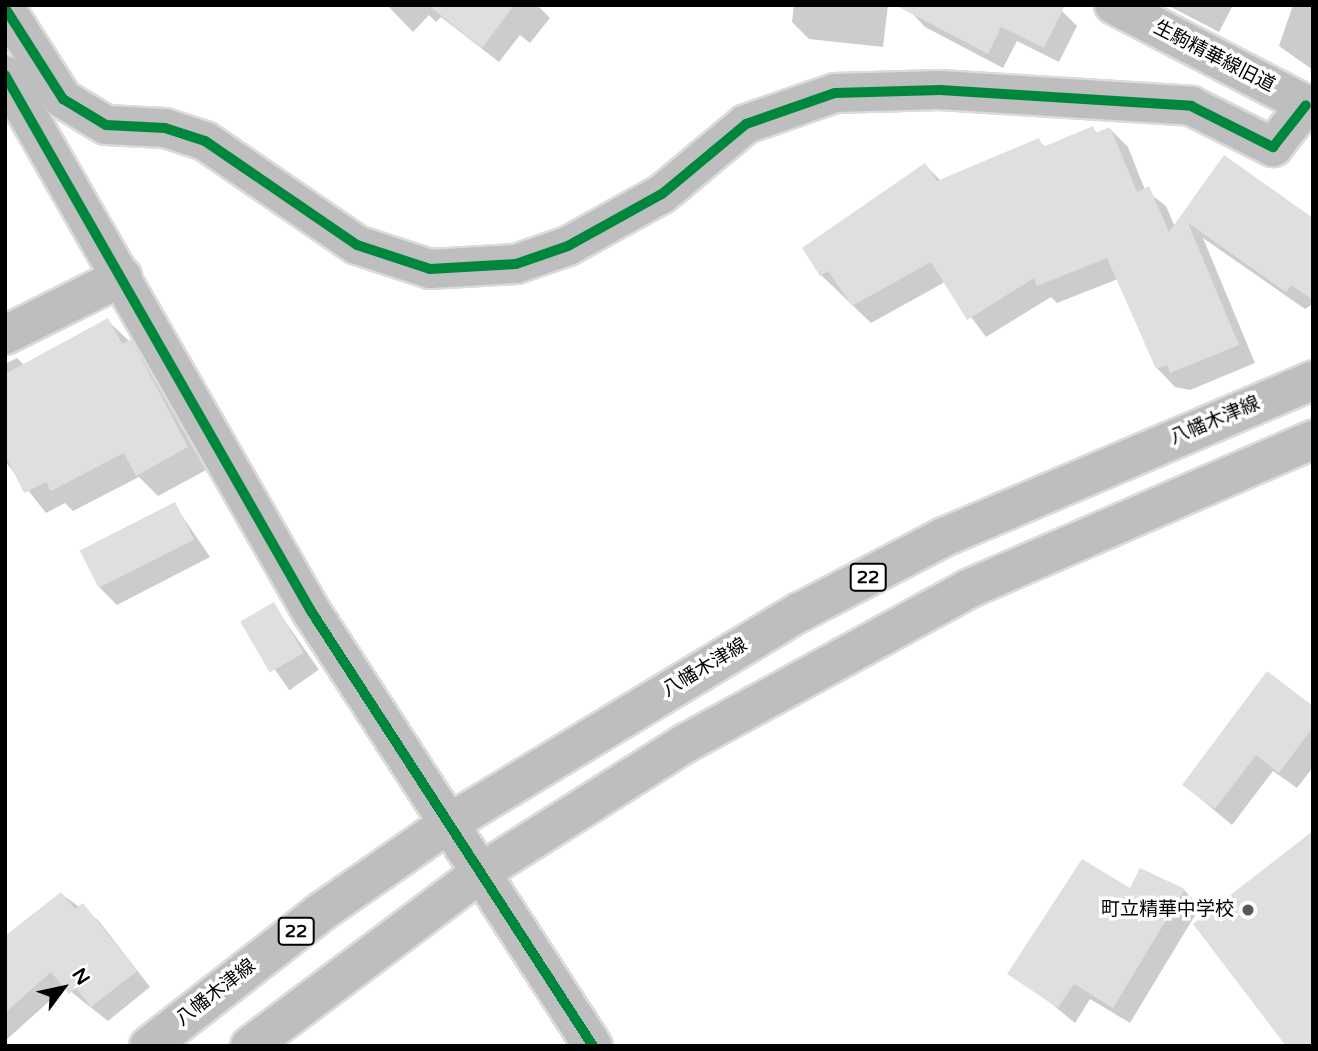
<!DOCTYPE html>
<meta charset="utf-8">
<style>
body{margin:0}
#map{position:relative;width:1318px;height:1051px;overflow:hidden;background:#fff;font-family:"Varela Round","Noto Sans JP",sans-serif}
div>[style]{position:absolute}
.shadow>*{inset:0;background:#0003;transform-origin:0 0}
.building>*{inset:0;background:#dfdfdf;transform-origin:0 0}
.roads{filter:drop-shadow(2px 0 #dbdbdb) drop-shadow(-2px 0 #dbdbdb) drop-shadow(0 2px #dbdbdb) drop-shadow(0 -2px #dbdbdb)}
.street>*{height:38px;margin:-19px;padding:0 19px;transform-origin:19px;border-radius:19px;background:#bebebe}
.primary>*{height:38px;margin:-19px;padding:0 19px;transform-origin:19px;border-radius:19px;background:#bebebe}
.cycleway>*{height:10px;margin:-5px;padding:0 5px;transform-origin:5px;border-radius:5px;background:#00873e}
.dots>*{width:19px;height:19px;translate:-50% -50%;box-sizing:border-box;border:4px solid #fff;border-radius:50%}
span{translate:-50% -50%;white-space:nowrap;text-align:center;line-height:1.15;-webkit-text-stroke:7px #fff;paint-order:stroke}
.shield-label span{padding:2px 5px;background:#fff;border:2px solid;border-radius:5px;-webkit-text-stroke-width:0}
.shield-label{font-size:18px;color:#000;font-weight:700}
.street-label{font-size:19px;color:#000}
.poi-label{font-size:19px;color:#000}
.right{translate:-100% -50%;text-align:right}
.frame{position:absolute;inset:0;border:7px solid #000;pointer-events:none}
.north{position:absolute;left:28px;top:953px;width:70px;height:70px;-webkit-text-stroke:5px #fff;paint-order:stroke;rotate:57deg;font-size:19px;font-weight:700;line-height:28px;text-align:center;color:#000}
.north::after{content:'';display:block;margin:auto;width:24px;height:32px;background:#000;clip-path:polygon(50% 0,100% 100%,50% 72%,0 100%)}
</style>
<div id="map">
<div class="shadow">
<div style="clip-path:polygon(387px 5px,537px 5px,550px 18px,530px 43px,520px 35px,499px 62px,441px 17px,436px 22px,429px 15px,413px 32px)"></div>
<div style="clip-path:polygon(794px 5px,888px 5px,883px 47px,809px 39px,792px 22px)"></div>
<div style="clip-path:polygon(1167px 5px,1233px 5px,1219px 32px)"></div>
<div style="clip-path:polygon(1293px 5px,1313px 5px,1313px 70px,1279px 46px)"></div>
<div style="clip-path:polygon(910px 11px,1062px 11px,1077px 26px,1059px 62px,1017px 41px,1003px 68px,925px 27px)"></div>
<div style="clip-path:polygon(1092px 128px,1098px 134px,1110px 129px,1128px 147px,1145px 190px,1166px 206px,1175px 227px,1224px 157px,1313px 220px,1313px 304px,1305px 309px,1203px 238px,1255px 363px,1190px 390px,1175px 387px,1157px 368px,1118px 279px,1057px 303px,1051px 297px,986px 337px,945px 282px,871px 323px,821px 275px,925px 165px,941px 181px,1038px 140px,1046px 148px)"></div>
<div style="clip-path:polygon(107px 320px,151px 362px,208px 469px,158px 496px,139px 477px,73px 511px,65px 503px,46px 513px,5px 461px,5px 364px,17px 358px,24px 365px)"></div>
<div style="clip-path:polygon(174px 504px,210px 557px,117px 605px,100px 588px)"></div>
<div style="left:273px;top:604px;width:80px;height:36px;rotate:55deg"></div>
<div style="clip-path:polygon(1313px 708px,1313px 767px,1297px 788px,1273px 771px,1232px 825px,1184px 785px)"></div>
<div style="clip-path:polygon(1184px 890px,1200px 907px,1130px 1023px,1090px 999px,1075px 1023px,1037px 992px,1130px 891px)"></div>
<div style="clip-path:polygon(61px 894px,98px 920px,150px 987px,108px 1021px,65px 987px,5px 1041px,5px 946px)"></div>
</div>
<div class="building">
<div style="clip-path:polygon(428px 5px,514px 5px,482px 48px)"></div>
<div style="clip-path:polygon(895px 5px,1065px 5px,1044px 48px,1001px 27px,988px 54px)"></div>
<div style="clip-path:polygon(1093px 126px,1095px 133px,1110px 127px,1137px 192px,1149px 186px,1169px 232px,1224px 155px,1313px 218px,1313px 300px,1291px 285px,1286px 292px,1188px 223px,1239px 345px,1170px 373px,1167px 365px,1156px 369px,1107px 258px,1037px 286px,1034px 278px,967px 320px,931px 262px,852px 306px,828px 271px,820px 276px,802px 248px,925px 163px,937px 181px,1039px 138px,1043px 147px)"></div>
<div style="clip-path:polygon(108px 318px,122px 344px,131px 339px,188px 447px,136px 476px,124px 453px,51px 491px,46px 482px,24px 493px,5px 455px,5px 374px)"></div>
<div style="left:175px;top:502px;width:42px;height:107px;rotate:63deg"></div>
<div style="left:274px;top:602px;width:59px;height:39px;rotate:60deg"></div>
<div style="clip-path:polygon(1267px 671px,1313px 706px,1313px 727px,1279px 773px,1256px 755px,1215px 809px,1182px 785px)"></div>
<div style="clip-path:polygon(1313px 831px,1313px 1046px,1286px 1046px,1193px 924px)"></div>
<div style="clip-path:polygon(1082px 859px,1130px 888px,1140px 868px,1185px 889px,1113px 1008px,1074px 984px,1058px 1008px,1007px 974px)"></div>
<div style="clip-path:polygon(61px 892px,75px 909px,83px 903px,137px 971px,91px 1007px,76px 988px,69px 994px,51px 972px,5px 1013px,5px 936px)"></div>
</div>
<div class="roads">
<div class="street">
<div style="left:1114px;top:5px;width:224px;rotate:27.4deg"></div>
<div style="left:5px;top:8px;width:108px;rotate:57.5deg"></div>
<div style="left:63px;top:99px;width:50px;rotate:31.2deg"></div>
<div style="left:106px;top:125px;width:59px;rotate:2.9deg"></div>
<div style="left:165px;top:128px;width:42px;rotate:18deg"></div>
<div style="left:205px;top:141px;width:184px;rotate:34.4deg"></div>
<div style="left:357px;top:245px;width:77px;rotate:18.2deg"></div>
<div style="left:430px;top:269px;width:86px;rotate:-3.3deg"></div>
<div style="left:516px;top:264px;width:55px;rotate:-19.1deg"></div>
<div style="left:568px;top:246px;width:107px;rotate:-29deg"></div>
<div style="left:662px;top:194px;width:109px;rotate:-39.8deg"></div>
<div style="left:746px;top:124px;width:94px;rotate:-19.2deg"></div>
<div style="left:835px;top:93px;width:105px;rotate:-1.6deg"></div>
<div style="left:940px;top:90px;width:252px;rotate:3.6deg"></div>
<div style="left:1191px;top:106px;width:92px;rotate:26.6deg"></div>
<div style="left:1273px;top:147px;width:53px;rotate:-51.8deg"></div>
<div style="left:5px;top:75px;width:617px;rotate:60.28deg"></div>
<div style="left:311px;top:611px;width:518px;rotate:57.05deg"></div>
<div style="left:5px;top:335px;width:131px;rotate:-26.4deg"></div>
</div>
<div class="primary">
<div style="left:149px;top:1046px;width:218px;rotate:-37.9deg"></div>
<div style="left:321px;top:912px;width:155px;rotate:-34.7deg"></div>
<div style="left:448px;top:824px;width:411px;rotate:-31.1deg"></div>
<div style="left:800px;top:612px;width:162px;rotate:-27.5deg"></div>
<div style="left:944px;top:537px;width:401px;rotate:-23deg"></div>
<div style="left:250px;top:1046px;width:288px;rotate:-36.9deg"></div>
<div style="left:480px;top:873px;width:244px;rotate:-32.3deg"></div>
<div style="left:686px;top:743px;width:321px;rotate:-28.6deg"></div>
<div style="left:968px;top:589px;width:376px;rotate:-23.4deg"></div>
</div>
</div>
<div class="cycleway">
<div style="left:5px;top:8px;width:108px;rotate:57.5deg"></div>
<div style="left:63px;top:99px;width:50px;rotate:31.2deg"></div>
<div style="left:106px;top:125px;width:59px;rotate:2.9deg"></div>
<div style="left:165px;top:128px;width:42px;rotate:18deg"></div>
<div style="left:205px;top:141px;width:184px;rotate:34.4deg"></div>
<div style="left:357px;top:245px;width:77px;rotate:18.2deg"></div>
<div style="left:430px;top:269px;width:86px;rotate:-3.3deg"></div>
<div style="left:516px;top:264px;width:55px;rotate:-19.1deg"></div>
<div style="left:568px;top:246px;width:107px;rotate:-29deg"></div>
<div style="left:662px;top:194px;width:109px;rotate:-39.8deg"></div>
<div style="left:746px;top:124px;width:94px;rotate:-19.2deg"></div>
<div style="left:835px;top:93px;width:105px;rotate:-1.6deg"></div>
<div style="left:940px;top:90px;width:252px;rotate:3.6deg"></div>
<div style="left:1191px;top:106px;width:92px;rotate:26.6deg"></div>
<div style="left:1273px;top:147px;width:53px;rotate:-51.8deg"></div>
<div style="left:5px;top:75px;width:617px;rotate:60.28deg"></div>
<div style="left:311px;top:611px;width:518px;rotate:57.05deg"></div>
</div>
<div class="dots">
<div style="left:1248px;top:910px;background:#595959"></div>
</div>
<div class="shield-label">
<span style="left:868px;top:577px">22</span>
<span style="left:296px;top:931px">22</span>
</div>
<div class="street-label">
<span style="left:1214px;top:57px;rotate:27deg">生駒精華線旧道</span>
<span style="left:1215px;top:421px;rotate:-23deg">八幡木津線</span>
<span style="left:705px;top:668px;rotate:-31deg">八幡木津線</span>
<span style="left:216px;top:993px;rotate:-38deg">八幡木津線</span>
</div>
<div class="poi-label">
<span class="right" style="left:1234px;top:910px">町立精華中学校</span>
</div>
<div class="frame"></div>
<div class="north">N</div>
</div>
